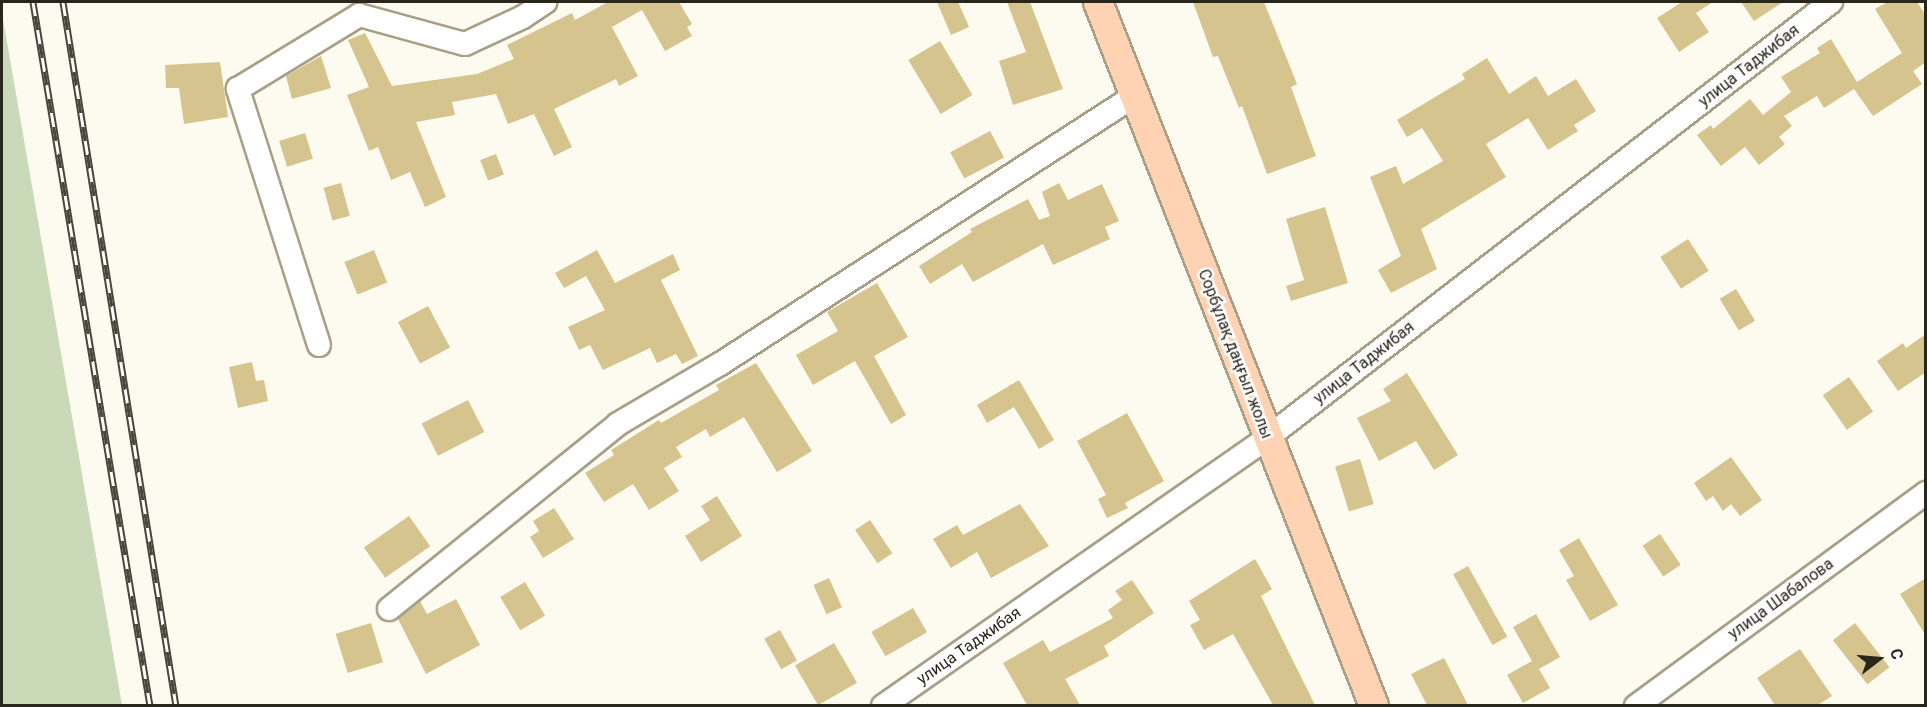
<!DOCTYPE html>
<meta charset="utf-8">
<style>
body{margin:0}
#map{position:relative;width:1927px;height:707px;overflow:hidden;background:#fdfaef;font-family:Roboto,sans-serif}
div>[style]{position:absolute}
.green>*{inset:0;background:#cadab8}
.building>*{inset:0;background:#d6c48e;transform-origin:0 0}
.roads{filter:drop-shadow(2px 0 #a79f86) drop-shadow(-2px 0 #a79f86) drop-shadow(0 2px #a79f86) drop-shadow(0 -2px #a79f86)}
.minor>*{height:22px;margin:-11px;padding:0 11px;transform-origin:11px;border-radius:11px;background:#fff}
.major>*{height:28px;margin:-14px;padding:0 14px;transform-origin:14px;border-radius:14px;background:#fed2b2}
.rail>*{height:7px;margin-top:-3.5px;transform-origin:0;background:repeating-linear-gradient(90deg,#fff 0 14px,#48453b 0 28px);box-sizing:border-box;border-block:2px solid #48453b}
span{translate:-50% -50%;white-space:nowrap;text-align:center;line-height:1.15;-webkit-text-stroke:5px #fff;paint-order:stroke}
.street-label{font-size:16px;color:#29261c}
.frame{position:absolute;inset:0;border:3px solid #29261c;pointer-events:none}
.north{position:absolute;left:1849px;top:629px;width:60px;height:60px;-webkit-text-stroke:4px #fff;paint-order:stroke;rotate:74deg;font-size:16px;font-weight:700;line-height:24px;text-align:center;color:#29261c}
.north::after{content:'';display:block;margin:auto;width:21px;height:27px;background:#29261c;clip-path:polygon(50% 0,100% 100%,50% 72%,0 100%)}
</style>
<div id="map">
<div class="green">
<div style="clip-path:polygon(2px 13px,122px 705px,2px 705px)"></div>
</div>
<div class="building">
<div style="clip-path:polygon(608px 2px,679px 2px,692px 24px,687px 27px,692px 36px,665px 51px,642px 10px,612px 27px,638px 76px,619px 86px,616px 79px,554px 109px,572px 147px,554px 156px,534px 114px,508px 124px,496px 94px,452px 102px,455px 115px,416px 122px,446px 197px,425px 207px,410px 172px,391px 180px,378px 147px,369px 151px,347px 95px,369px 87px,348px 40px,365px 33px,392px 86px,477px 74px,514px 59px,507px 45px,572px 13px,575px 20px)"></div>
<div style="clip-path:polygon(937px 2px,958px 2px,969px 27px,951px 35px)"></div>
<div style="clip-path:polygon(1007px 2px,1030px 2px,1063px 89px,1013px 105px,999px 61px,1026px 52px)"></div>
<div style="clip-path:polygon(1193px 2px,1264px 2px,1297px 84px,1291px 87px,1316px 156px,1267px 174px,1242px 106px,1239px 108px,1218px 56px,1213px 57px)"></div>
<div style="clip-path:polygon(1682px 2px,1713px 2px,1696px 13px,1709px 32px,1679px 52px,1657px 18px)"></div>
<div style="clip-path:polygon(1741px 2px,1783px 2px,1754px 21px)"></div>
<div style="clip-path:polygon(1888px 2px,1917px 2px,1926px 16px,1926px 62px,1913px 71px,1922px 84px,1873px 116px,1854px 89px,1824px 108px,1817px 96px,1784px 116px,1792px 126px,1779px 137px,1785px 144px,1759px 165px,1745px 147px,1721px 166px,1697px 135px,1711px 125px,1713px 129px,1750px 99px,1763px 115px,1791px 92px,1781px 77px,1820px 53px,1817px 48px,1831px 39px,1857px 82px,1902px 53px,1875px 9px)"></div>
<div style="left:940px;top:41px;width:63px;height:37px;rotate:59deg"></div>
<div style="clip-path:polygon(321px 56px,331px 88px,292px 99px,286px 76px)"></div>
<div style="clip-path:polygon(1487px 58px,1509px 94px,1536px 76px,1548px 96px,1576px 79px,1596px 111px,1574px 125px,1578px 131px,1548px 150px,1528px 118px,1486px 144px,1506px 177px,1421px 229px,1437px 269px,1391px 293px,1378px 270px,1401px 256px,1370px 177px,1396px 166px,1403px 184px,1443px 161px,1422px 128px,1407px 137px,1397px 120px,1465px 79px,1462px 74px)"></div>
<div style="clip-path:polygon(220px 62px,228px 117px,184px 124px,179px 88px,166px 88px,165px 65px)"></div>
<div style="left:990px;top:131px;width:30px;height:45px;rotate:62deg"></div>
<div style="left:305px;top:133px;width:27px;height:27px;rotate:73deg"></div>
<div style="left:496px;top:154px;width:22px;height:17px;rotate:69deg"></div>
<div style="left:341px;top:183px;width:34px;height:18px;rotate:75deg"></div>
<div style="clip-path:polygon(1059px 183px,1068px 200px,1102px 184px,1119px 221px,1105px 227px,1110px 239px,1053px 265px,1043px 244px,973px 282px,962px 264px,930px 284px,919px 266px,972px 232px,970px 229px,1028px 199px,1039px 220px,1050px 216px,1042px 192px)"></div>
<div style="clip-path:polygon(1325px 207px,1348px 283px,1291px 301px,1286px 286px,1304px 280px,1286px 219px)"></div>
<div style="left:1688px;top:239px;width:38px;height:33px;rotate:57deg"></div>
<div style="left:374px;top:250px;width:35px;height:32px;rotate:68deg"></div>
<div style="clip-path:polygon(597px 250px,615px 283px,673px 254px,680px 270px,661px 280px,698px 356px,682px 364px,676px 354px,657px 363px,650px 348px,603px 370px,590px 345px,579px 350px,568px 327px,605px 310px,586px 276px,564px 288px,555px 273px)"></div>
<div style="clip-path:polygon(877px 283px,908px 337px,874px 356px,906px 415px,891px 424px,855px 361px,813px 385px,796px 355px,838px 331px,827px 312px)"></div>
<div style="left:1736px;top:289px;width:37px;height:19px;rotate:59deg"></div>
<div style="left:428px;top:306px;width:47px;height:34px;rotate:62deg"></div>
<div style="clip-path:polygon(1926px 334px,1926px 372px,1898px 391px,1877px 361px,1903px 343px,1906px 348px)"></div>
<div style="clip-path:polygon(252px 362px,256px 381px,264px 380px,268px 401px,238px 408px,229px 367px)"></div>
<div style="clip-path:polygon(756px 363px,812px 451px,777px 472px,744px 417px,710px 437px,706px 429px,676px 447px,682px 457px,664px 468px,679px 491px,649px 510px,633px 484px,604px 502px,585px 473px,614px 455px,611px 450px,659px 420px,661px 423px,719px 390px,716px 385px)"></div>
<div style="clip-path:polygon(1407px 373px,1458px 455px,1434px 470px,1416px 441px,1379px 461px,1357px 418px,1391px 401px,1383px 389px)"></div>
<div style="left:1849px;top:377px;width:42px;height:32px;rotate:55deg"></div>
<div style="clip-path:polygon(1019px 380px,1054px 440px,1039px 449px,1014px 407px,987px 423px,977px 405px)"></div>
<div style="left:468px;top:400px;width:36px;height:52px;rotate:63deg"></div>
<div style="clip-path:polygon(1127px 413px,1164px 481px,1125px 503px,1128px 508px,1107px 518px,1098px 499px,1106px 495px,1077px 441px)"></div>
<div style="clip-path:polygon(1731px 457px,1762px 500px,1740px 516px,1731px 504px,1723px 511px,1713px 496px,1706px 501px,1694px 483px)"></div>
<div style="left:1360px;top:459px;width:47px;height:26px;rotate:73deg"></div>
<div style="clip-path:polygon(717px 496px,742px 536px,701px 562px,685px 536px,710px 520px,701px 506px)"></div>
<div style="clip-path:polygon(1020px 504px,1049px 546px,991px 578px,977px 552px,951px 568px,933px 539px,957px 525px,963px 535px)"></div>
<div style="clip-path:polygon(554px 508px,574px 539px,543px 558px,530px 537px,539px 531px,533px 521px)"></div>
<div style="left:409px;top:516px;width:37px;height:55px;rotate:55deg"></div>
<div style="left:870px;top:520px;width:40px;height:18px;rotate:56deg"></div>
<div style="left:1660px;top:534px;width:37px;height:21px;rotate:56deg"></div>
<div style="clip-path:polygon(1579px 538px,1618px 605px,1590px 621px,1566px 580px,1574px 576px,1559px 550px)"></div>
<div style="clip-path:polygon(1255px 559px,1272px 589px,1261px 596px,1315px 705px,1273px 705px,1233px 634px,1204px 650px,1190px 625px,1200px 620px,1189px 601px)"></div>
<div style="left:1468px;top:566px;width:81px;height:17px;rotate:61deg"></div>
<div style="left:829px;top:578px;width:32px;height:17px;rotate:66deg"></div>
<div style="clip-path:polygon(1926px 578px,1926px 636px,1900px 594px)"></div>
<div style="clip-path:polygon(1132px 580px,1154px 613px,1104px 646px,1109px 656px,1065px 679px,1080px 705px,1027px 705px,1003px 663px,1043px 640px,1050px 652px,1113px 618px,1108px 610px,1122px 600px,1115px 591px)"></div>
<div style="left:525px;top:582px;width:39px;height:29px;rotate:59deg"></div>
<div style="clip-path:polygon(456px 599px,480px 645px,426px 674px,398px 619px,420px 601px,427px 614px)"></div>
<div style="left:913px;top:608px;width:28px;height:48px;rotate:60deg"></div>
<div style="clip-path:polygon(1536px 614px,1560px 657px,1539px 669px,1550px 688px,1523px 703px,1507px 675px,1532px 661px,1513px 627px)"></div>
<div style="left:371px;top:623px;width:41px;height:37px;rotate:73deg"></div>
<div style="left:1855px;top:623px;width:56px;height:28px;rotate:52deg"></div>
<div style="left:780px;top:630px;width:35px;height:18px;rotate:61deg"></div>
<div style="left:834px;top:643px;width:46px;height:45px;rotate:60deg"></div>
<div style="clip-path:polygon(1800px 649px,1832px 696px,1818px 705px,1775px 705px,1757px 678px)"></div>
<div style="clip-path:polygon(1444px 658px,1468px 705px,1427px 705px,1411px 674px)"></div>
</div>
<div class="roads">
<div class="minor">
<div style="left:319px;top:345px;width:269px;rotate:-107.6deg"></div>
<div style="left:238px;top:89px;width:142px;rotate:-31.4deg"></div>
<div style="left:359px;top:15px;width:110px;rotate:15.3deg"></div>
<div style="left:465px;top:44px;width:64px;rotate:-25deg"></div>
<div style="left:523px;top:17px;width:27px;rotate:-34deg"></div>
<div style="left:389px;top:609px;width:294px;rotate:-38.9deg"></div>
<div style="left:618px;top:424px;width:118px;rotate:-30.5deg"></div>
<div style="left:720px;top:364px;width:495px;rotate:-32.9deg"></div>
<div style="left:883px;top:706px;width:468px;rotate:-34.9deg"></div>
<div style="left:1267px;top:438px;width:713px;rotate:-37.71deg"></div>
<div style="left:1636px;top:706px;width:360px;rotate:-36.3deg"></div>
</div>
<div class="major">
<div style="left:1098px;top:2px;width:756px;rotate:68.59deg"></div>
</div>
</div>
<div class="rail">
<div style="left:33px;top:2px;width:714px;rotate:80.56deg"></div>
<div style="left:63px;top:2px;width:713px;rotate:80.88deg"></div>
</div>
<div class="street-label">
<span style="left:1749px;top:66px;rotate:-38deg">улица Таджибая</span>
<span style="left:1235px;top:354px;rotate:69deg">Сорбұлақ даңғыл жолы</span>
<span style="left:1364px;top:363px;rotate:-38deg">улица Таджибая</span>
<span style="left:1781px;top:599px;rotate:-36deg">улица Шабалова</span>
<span style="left:969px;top:646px;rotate:-35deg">улица Таджибая</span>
</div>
<div class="frame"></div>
<div class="north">С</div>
</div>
